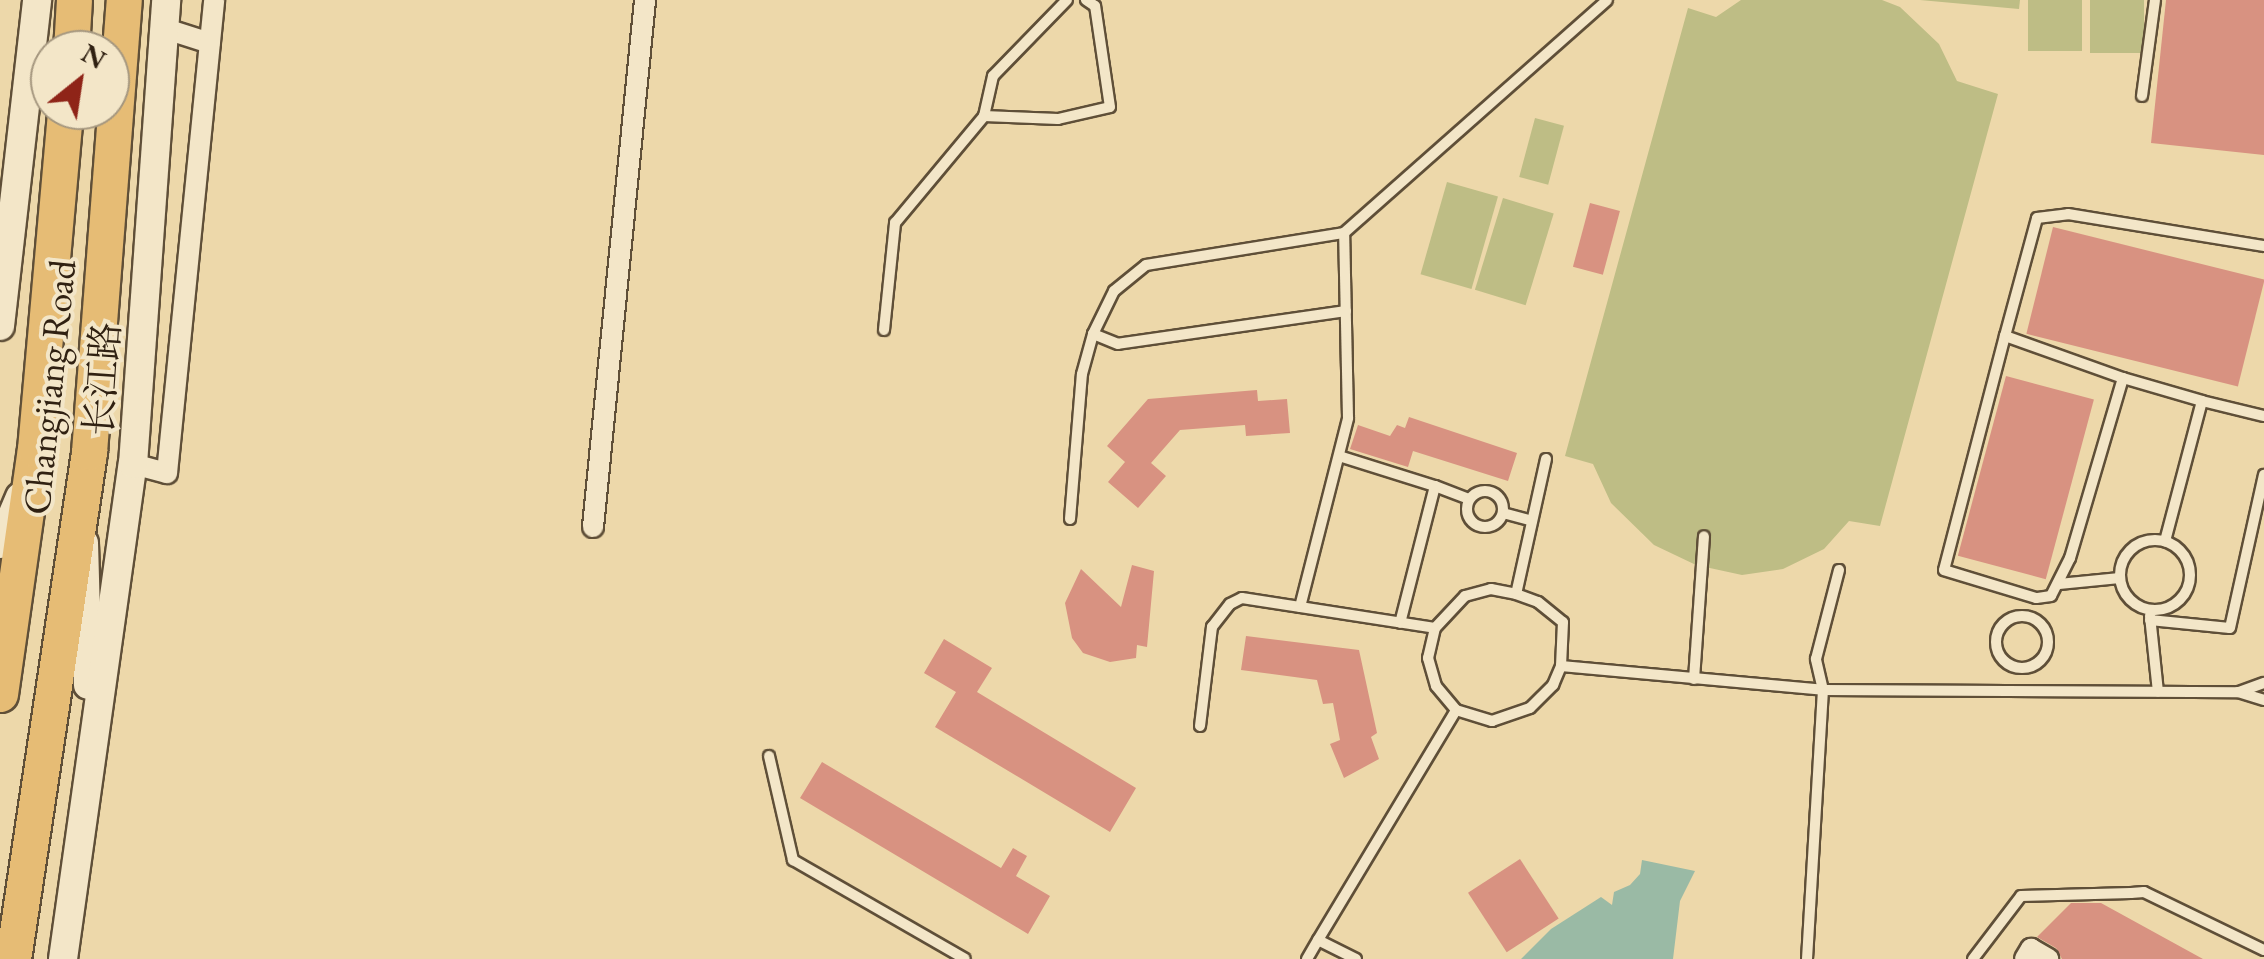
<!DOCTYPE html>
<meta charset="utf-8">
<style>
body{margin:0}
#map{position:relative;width:2264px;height:959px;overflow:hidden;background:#edd8aa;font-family:"EB Garamond","Noto Serif SC",serif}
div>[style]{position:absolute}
.green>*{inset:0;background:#bebd85;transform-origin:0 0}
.water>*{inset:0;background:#9abaa5}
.building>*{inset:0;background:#d89281;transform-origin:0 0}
.roads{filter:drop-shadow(2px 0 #5f4f38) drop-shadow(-2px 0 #5f4f38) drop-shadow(0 2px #5f4f38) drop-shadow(0 -2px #5f4f38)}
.lane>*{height:10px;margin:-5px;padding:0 5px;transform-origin:5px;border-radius:5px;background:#f3e6c8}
.lane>.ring{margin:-5px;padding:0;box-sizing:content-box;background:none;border:10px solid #f3e6c8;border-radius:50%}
.street>*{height:20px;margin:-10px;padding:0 10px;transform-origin:10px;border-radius:10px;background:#f3e6c8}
.secondary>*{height:28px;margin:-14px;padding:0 14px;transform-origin:14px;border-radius:14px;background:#f3e6c8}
.highway>*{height:35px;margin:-17.5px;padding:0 17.5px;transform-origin:17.5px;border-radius:17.5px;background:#e6bc75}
span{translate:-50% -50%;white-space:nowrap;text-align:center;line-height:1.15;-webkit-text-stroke:8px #f3e6c8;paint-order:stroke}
.street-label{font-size:38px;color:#302112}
.north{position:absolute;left:30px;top:30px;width:100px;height:100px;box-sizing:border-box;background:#f3e6c8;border:2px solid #a5977f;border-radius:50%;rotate:30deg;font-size:28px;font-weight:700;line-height:40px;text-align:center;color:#302112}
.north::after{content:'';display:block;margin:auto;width:35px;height:45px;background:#8f2418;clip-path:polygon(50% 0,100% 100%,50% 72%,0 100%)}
</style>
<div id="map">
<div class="green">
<div style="clip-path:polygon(1741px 0,1882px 0,1900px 7px,1939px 44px,1957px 81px,1998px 94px,1880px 526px,1849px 521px,1824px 549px,1783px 569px,1742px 575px,1696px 565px,1654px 545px,1611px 503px,1593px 464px,1565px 456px,1688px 8px,1716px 17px)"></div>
<div style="clip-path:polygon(1920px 0,2020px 0,2019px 9px)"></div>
<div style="left:2028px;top:0;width:54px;height:51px"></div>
<div style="left:2090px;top:0;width:54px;height:53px"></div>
<div style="left:1535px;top:118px;width:30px;height:61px;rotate:15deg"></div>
<div style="left:1447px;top:182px;width:53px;height:96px;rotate:16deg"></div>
<div style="left:1503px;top:198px;width:53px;height:96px;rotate:17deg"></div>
</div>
<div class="water">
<div style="clip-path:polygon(1642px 860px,1695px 871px,1680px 901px,1673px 959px,1521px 959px,1551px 929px,1601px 897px,1612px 905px,1614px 892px,1630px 885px,1640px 874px)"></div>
</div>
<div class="building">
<div style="clip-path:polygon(2166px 0,2264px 0,2264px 155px,2151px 143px)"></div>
<div style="left:1590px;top:203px;width:31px;height:66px;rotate:15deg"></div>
<div style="left:2053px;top:227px;width:218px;height:110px;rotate:14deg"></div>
<div style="left:2006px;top:376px;width:91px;height:186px;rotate:15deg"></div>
<div style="clip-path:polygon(1257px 390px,1258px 401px,1287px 399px,1290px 433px,1246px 436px,1245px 425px,1180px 430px,1151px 463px,1166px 476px,1138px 508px,1108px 482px,1125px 462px,1107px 446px,1148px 399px)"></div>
<div style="clip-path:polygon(1409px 417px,1517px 453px,1508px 481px,1413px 451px,1408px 467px,1350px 449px,1358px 425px,1390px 436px,1397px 425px,1405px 428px)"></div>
<div style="clip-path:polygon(1132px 565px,1154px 571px,1147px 647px,1137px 645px,1136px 658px,1110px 662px,1083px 653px,1072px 638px,1065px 603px,1081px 569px,1121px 607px)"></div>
<div style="clip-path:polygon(1246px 636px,1359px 650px,1377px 733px,1371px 737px,1379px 759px,1344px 778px,1330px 744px,1340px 740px,1333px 703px,1323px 704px,1317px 680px,1241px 670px)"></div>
<div style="clip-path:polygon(944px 639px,992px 668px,977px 692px,1136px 788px,1110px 832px,935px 727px,956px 692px,924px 673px)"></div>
<div style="clip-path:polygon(822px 762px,1001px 868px,1013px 848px,1027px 856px,1016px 876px,1050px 896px,1028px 934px,800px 798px)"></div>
<div style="left:1520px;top:859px;width:71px;height:62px;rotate:57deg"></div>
<div style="clip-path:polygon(2071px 903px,2101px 903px,2203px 959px,2062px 959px,2056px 948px,2037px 937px)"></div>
</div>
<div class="roads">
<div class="lane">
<div style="left:2142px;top:96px;width:97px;rotate:-82.3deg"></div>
<div style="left:984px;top:116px;width:41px;rotate:-77.3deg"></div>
<div style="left:993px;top:76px;width:106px;rotate:-45.8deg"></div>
<div style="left:1346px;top:311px;width:230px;rotate:171.8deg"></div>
<div style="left:1118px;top:344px;width:27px;rotate:-158deg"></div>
<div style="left:1093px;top:334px;width:48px;rotate:-64deg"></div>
<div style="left:1114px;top:291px;width:41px;rotate:-39.1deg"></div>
<div style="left:1146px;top:265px;width:201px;rotate:-9.2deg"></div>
<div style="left:1344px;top:233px;width:351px;rotate:-41.5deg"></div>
<div style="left:884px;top:330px;width:108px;rotate:-84.1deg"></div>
<div style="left:895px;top:223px;width:139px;rotate:-50.2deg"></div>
<div style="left:984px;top:116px;width:74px;rotate:2.3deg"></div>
<div style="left:1058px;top:119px;width:53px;rotate:-13deg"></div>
<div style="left:1110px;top:107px;width:102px;rotate:-98.4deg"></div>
<div style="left:1095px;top:6px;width:11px;rotate:-146deg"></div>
<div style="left:2005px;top:336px;width:125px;rotate:19.6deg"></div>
<div style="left:2123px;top:378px;width:188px;rotate:106.4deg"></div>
<div style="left:2070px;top:558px;width:42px;rotate:116.6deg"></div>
<div style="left:2051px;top:596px;width:15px;rotate:172deg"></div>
<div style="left:2036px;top:598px;width:96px;rotate:-163.1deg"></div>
<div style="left:1944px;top:570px;width:242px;rotate:-75.4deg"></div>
<div style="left:2005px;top:336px;width:122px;rotate:-74.8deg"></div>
<div style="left:2037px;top:218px;width:31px;rotate:-7deg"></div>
<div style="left:2068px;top:214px;width:199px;rotate:9.3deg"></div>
<div style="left:2123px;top:378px;width:82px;rotate:16.2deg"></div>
<div style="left:2202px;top:401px;width:145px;rotate:104.8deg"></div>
<div style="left:2202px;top:401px;width:64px;rotate:13.6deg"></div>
<div style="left:1339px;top:456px;width:101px;rotate:17.4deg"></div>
<div style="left:1435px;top:486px;width:141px;rotate:104.3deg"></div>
<div style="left:1546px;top:459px;width:138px;rotate:102.5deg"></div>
<div style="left:1516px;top:594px;width:23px;rotate:20deg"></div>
<div style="left:1538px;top:602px;width:32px;rotate:39deg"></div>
<div style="left:1563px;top:622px;width:44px;rotate:92.6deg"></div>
<div style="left:1435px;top:486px;width:36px;rotate:21deg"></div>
<div class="ring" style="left:1467px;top:491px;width:26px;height:26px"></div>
<div style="left:1503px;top:513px;width:30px;rotate:15deg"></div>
<div style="left:1070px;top:519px;width:145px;rotate:-85.3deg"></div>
<div style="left:1082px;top:374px;width:41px;rotate:-74.6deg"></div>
<div class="ring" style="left:2120px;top:540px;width:60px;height:60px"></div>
<div style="left:2059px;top:584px;width:61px;rotate:-5.6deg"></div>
<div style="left:1300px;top:607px;width:195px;rotate:-75.7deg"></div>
<div style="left:1348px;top:418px;width:185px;rotate:-91.2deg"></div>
<div style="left:2150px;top:616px;width:76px;rotate:84deg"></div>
<div class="ring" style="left:1996px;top:616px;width:42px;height:42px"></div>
<div style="left:2150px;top:620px;width:80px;rotate:5.7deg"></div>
<div style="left:2230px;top:628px;width:157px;rotate:-77.5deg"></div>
<div style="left:1435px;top:628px;width:44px;rotate:-46.8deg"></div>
<div style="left:1465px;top:596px;width:27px;rotate:-15deg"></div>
<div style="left:1491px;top:589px;width:25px;rotate:11deg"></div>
<div style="left:1694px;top:679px;width:143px;rotate:-86deg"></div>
<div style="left:2239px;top:692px;width:27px;rotate:-20deg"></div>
<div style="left:1200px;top:726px;width:100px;rotate:-83.1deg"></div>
<div style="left:1212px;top:627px;width:29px;rotate:-52deg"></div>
<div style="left:1230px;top:604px;width:13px;rotate:-27deg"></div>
<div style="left:1242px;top:598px;width:195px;rotate:8.8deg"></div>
<div style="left:1435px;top:628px;width:31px;rotate:103deg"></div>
<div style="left:1428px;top:658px;width:29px;rotate:74deg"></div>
<div style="left:1436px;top:686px;width:31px;rotate:50deg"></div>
<div style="left:769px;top:756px;width:107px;rotate:77deg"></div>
<div style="left:793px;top:860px;width:198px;rotate:29.9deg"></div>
<div style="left:1307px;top:959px;width:22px;rotate:-60deg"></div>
<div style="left:1356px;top:959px;width:42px;rotate:-153.4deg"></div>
<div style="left:1318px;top:940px;width:268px;rotate:-59deg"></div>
<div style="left:1456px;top:710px;width:38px;rotate:17deg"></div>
<div style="left:1492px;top:721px;width:40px;rotate:-18.9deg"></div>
<div style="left:1530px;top:708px;width:33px;rotate:-45deg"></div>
<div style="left:1553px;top:685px;width:21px;rotate:-67deg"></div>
<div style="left:1561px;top:666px;width:263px;rotate:5.2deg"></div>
<div style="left:1823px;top:690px;width:415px;rotate:0.3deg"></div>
<div style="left:2238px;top:692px;width:27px;rotate:17deg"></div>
<div style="left:1807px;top:959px;width:269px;rotate:-86.6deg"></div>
<div style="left:1823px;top:690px;width:32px;rotate:-103deg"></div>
<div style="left:1816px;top:659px;width:92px;rotate:-75.5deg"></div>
<div style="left:1973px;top:959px;width:79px;rotate:-52.7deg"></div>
<div style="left:2021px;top:896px;width:110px;rotate:-1.6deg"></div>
<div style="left:2131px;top:893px;width:13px;rotate:-4deg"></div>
<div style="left:2144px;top:892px;width:133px;rotate:25.8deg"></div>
</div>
<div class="street">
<div style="left:166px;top:29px;width:46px;rotate:17.7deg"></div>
<div style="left:133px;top:464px;width:35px;rotate:15deg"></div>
<div style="left:167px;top:473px;width:475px;rotate:-84.3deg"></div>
<div style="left:593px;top:527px;width:530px;rotate:-84.36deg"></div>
<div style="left:2025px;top:959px;width:12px;rotate:-59deg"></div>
<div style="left:2031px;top:949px;width:20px;rotate:30deg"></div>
</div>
<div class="secondary">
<div style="left:0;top:326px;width:328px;rotate:-83.5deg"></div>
<div style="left:84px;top:543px;width:142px;rotate:88.4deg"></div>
<div style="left:0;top:544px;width:51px;rotate:-66.9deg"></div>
<div style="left:63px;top:959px;width:500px;rotate:-82deg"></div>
<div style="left:133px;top:464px;width:465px;rotate:-85.9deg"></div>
</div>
<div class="highway">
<div style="left:71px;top:50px;width:50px;rotate:-86.6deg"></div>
<div style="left:0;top:694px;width:247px;rotate:-81.9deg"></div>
<div style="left:35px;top:449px;width:340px;rotate:-84.9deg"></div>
<div style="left:13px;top:959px;width:513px;rotate:-81.47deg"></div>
<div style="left:89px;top:452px;width:453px;rotate:-85.6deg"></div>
</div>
</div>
<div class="street-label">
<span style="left:102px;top:379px;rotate:-86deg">长江路</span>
<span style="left:49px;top:387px;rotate:-84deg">Changjiang Road</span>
</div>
<div class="north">N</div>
</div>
